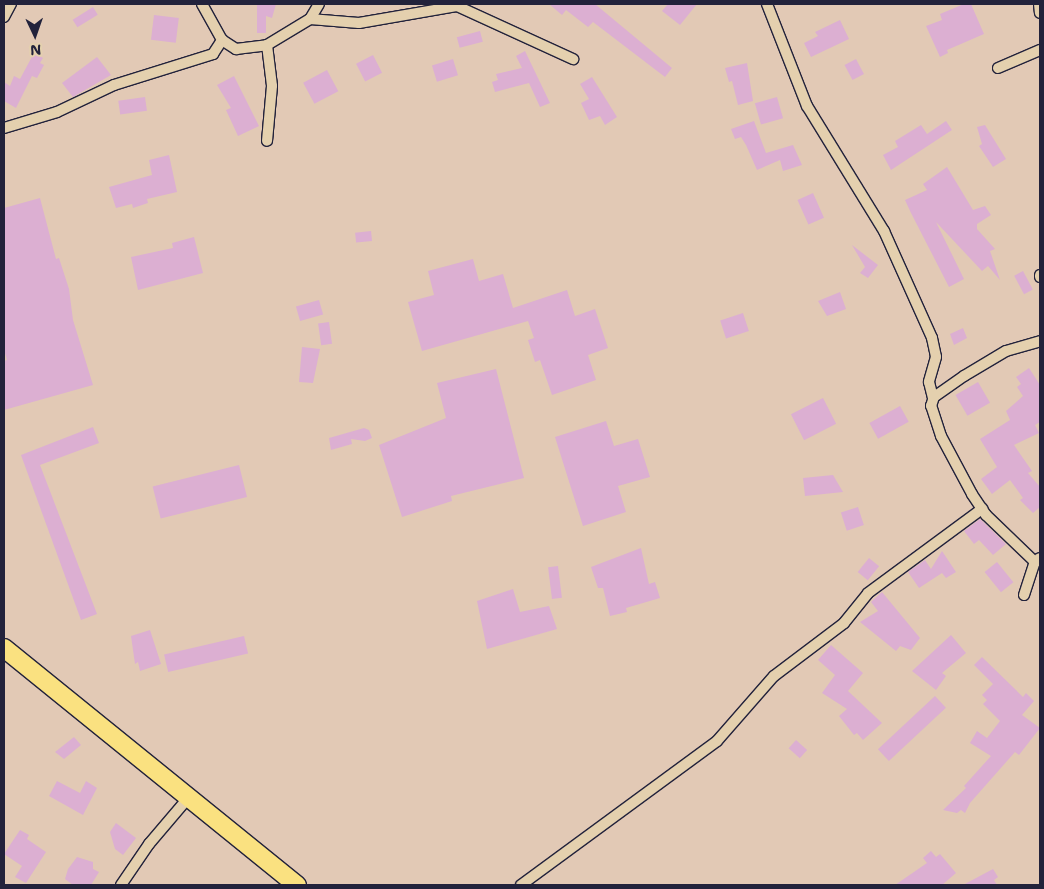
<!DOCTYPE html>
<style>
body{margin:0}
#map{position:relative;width:1044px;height:889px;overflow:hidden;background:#e2c9b5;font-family:"Shantell Sans",sans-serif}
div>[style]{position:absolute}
.building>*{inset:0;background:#dcafd2;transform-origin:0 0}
.roads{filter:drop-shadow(1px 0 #22223b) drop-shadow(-1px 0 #22223b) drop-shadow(0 1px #22223b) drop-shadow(0 -1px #22223b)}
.minor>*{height:10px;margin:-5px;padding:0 5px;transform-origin:5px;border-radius:5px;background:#e4d0ae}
.trunk>*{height:18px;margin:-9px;padding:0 9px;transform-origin:9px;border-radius:9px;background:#fae180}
span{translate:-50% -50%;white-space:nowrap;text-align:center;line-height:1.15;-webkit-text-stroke:5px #e4d0ae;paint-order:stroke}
.frame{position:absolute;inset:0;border:5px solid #22223b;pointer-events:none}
.north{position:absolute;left:10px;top:10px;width:50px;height:50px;-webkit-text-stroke:4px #e4d0ae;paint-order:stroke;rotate:177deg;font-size:14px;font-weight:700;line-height:20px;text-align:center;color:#22223b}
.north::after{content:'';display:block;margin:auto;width:18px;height:22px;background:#22223b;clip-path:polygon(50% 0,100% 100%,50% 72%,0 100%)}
</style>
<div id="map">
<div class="building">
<div style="clip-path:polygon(257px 4px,276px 4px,272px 18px,266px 16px,266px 33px,257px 33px)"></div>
<div style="clip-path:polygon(549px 4px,595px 4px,672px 68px,665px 77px,593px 22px,588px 27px,566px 10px,562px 15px)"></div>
<div style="clip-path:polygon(668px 4px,697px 4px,680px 25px,662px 11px)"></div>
<div style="clip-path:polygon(964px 4px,971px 4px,984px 34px,947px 50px,948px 53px,940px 57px,926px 26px,942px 20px,940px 14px)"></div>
<div style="left:93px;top:7px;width:9px;height:24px;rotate:58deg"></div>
<div style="left:154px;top:15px;width:25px;height:25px;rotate:7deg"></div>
<div style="clip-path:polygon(840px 20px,849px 39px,811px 57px,804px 43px,818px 36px,815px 32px)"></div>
<div style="left:480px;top:31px;width:11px;height:24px;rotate:75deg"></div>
<div style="clip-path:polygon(525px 51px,550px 103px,540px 107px,529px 83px,495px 92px,492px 82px,498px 80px,496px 74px,522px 68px,516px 56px)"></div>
<div style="clip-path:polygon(34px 53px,43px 58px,40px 63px,44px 65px,37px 78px,32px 76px,16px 108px,4px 101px,4px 82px,10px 86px,14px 76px,20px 79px)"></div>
<div style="left:373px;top:55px;width:20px;height:19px;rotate:63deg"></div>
<div style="clip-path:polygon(97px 57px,111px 75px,73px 97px,62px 83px)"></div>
<div style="left:453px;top:59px;width:17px;height:22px;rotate:73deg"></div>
<div style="left:856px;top:59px;width:17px;height:13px;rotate:62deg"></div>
<div style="clip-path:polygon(747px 63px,753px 101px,738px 105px,732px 81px,729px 82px,725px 68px)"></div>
<div style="left:327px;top:70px;width:24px;height:27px;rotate:62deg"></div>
<div style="clip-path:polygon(234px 76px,259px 126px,238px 136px,226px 110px,231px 108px,217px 85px)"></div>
<div style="clip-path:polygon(592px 77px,617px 117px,605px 125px,600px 116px,589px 120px,581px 103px,589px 99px,580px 84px)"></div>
<div style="left:145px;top:97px;width:14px;height:27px;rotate:82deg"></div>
<div style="left:777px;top:97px;width:22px;height:23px;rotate:74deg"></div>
<div style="clip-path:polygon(754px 121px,766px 153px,793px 145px,802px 165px,783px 171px,780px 160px,757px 170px,746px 145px,741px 137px,735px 139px,731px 129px)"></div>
<div style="clip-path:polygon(946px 121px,952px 130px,891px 170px,883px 155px,898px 147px,895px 141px,921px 125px,927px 134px)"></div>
<div style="clip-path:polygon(985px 125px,1006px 159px,993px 167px,979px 146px,982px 144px,977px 127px)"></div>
<div style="clip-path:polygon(169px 155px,177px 192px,147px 199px,148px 203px,133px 208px,132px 204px,116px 208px,109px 187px,152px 175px,149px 160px)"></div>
<div style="clip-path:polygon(947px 167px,973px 210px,985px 206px,991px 215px,977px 224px,977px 229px,995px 249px,990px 251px,1000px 280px,988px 266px,982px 271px,936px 222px,964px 279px,949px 287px,911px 213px,905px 200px,927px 190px,923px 184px)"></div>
<div style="left:813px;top:193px;width:27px;height:17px;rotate:66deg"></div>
<div style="clip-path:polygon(40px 198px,56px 259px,59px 258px,69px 289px,73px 320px,93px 385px,4px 410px,4px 361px,7px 360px,4px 350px,4px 208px)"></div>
<div style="left:371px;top:231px;width:10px;height:16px;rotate:84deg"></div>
<div style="clip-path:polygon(194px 237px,203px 273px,138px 290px,131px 257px,173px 248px,172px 243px)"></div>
<div style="clip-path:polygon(852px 245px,878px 265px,868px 278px,860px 273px,865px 267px)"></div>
<div style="clip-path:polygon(473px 259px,479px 281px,503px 274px,513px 308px,567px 290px,575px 316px,595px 309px,608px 348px,588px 355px,596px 380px,552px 395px,540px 360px,535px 362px,528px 340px,534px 338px,528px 321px,422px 351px,408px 302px,434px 295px,428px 271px)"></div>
<div style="left:1023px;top:271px;width:21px;height:10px;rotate:62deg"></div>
<div style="clip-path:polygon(840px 292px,846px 309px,827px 316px,818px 301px)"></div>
<div style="left:319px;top:300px;width:15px;height:24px;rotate:74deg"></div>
<div style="left:743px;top:313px;width:19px;height:24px;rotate:72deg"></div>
<div style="left:329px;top:322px;width:22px;height:11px;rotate:82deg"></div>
<div style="clip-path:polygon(963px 328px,967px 338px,954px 345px,950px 334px)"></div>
<div style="clip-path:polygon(302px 347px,320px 349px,313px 383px,299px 382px)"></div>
<div style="clip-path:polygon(1029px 368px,1040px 385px,1040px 422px,1035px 425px,1039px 433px,1014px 445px,1032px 471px,1028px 473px,1040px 487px,1040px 507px,1033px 513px,1020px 500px,1023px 498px,1010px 480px,992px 494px,981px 479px,997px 467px,980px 439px,1010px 420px,1006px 411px,1023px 396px,1017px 387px,1021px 384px,1016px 377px)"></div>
<div style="clip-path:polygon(496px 369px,524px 478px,451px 496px,452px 501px,402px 517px,379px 445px,446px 418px,437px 383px)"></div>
<div style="left:978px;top:382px;width:24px;height:26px;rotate:60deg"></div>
<div style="left:823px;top:398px;width:29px;height:36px;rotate:63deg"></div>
<div style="left:900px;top:406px;width:18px;height:35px;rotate:61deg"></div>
<div style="clip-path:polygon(606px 421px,614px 446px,638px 439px,650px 477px,618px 486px,626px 512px,583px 526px,555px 437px)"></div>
<div style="clip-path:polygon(93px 427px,99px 443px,40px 465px,97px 614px,81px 620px,21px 455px)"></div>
<div style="clip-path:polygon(364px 428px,369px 430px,372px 438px,365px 441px,351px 439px,352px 444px,331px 450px,329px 438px)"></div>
<div style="left:239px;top:465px;width:33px;height:89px;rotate:76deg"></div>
<div style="clip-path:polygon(833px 475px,843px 492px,805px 496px,803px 478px)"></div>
<div style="left:858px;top:507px;width:19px;height:18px;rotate:72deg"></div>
<div style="clip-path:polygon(980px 519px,1006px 544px,993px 555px,979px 540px,974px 544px,964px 531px)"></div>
<div style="clip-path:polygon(641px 548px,649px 584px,655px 582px,660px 598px,626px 608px,627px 612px,610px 616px,603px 588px,598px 588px,591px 567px)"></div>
<div style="clip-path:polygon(942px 551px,956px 572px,946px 578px,942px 573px,919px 588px,908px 572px,925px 560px,931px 569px)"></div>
<div style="left:869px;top:558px;width:13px;height:18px;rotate:39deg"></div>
<div style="left:997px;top:562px;width:26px;height:16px;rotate:51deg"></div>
<div style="left:558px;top:566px;width:32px;height:10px;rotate:83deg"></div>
<div style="clip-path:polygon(513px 589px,520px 612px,549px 606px,557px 629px,487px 649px,477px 601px)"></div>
<div style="clip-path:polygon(882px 592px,920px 638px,911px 650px,900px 646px,896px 651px,860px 622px,878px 611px,871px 602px)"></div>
<div style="clip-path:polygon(150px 630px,161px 664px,140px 671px,138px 662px,135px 664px,131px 636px)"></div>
<div style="clip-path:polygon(951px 635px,966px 653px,942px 673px,946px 676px,936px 690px,912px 671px)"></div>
<div style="left:244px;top:636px;width:18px;height:82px;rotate:77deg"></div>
<div style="clip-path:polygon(831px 645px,863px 673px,848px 691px,882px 723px,863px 740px,857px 733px,854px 735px,839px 716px,847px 709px,822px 693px,835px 675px,818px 660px)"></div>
<div style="clip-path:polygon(982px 657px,1023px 697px,1026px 693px,1034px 701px,1022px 715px,1040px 728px,1019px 755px,1015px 752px,970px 803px,965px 813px,961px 810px,957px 813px,943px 810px,966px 788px,964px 786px,991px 756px,970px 743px,977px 731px,987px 738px,1000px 721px,983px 704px,987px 700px,982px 695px,993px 684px,974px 665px)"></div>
<div style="left:935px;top:696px;width:16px;height:78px;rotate:47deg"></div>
<div style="clip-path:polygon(74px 737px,81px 745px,64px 759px,55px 752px)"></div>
<div style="left:796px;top:740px;width:15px;height:11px;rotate:42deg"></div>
<div style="clip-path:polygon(57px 781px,80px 793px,86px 781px,97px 788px,83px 815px,49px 796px)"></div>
<div style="clip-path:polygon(116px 823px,136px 838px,123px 855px,115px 849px,110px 832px)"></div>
<div style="clip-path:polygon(20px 830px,29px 835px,27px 839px,46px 852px,26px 883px,15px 877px,22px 866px,4px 854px)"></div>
<div style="clip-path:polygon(931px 851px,936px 857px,940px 854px,956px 873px,942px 885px,895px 885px,927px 863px,923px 858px)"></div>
<div style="clip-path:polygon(77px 857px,93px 862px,93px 869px,99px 872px,91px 885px,73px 885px,65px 879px,68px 869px)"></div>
<div style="clip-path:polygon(993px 869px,998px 877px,994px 880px,997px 885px,963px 885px)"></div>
</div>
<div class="roads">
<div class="minor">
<div style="left:202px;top:4px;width:41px;rotate:60.9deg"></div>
<div style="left:222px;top:40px;width:17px;rotate:33deg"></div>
<div style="left:236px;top:49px;width:31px;rotate:-7deg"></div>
<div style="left:267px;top:45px;width:41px;rotate:83deg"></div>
<div style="left:272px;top:86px;width:55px;rotate:95.2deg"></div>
<div style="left:767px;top:4px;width:110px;rotate:68.6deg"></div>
<div style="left:807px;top:106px;width:147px;rotate:58.4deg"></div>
<div style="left:884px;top:231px;width:117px;rotate:65.8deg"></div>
<div style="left:932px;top:338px;width:19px;rotate:78deg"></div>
<div style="left:936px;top:357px;width:26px;rotate:106deg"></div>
<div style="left:929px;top:382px;width:16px;rotate:76deg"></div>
<div style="left:1039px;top:4px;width:9px;rotate:84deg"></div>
<div style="left:4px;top:17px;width:15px;rotate:-62deg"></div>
<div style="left:310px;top:19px;width:49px;rotate:4.7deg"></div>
<div style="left:359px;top:23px;width:99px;rotate:-9.8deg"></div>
<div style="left:457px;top:6px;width:128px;rotate:24.6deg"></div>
<div style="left:267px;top:45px;width:50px;rotate:-31.2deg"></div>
<div style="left:310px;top:19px;width:17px;rotate:-59deg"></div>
<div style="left:998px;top:68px;width:46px;rotate:-23.2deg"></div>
<div style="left:4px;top:128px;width:55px;rotate:-16.8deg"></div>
<div style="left:57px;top:112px;width:63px;rotate:-25.3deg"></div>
<div style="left:114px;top:85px;width:104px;rotate:-17.4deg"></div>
<div style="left:213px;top:54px;width:17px;rotate:-57deg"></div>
<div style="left:1040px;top:275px;width:2px;rotate:90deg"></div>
<div style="left:1035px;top:562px;width:68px;rotate:-136.2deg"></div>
<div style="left:986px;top:515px;width:25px;rotate:-124deg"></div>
<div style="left:972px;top:494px;width:66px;rotate:-118.1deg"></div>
<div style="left:941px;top:436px;width:32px;rotate:-108deg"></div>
<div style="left:931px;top:406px;width:9px;rotate:-72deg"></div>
<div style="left:934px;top:397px;width:37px;rotate:-35deg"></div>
<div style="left:964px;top:376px;width:49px;rotate:-30.8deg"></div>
<div style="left:1006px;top:351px;width:35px;rotate:-16deg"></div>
<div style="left:1024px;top:595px;width:35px;rotate:-72deg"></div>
<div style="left:1035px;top:562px;width:6px;rotate:-39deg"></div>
<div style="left:121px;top:885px;width:50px;rotate:-55.7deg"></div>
<div style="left:149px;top:844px;width:62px;rotate:-49.6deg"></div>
<div style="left:521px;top:885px;width:243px;rotate:-36.3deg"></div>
<div style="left:717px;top:741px;width:86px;rotate:-48.8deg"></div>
<div style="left:774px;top:676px;width:88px;rotate:-37.1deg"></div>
<div style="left:844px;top:623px;width:38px;rotate:-51deg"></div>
<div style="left:868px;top:593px;width:142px;rotate:-36.4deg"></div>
</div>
<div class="trunk">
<div style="left:4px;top:648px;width:377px;rotate:39deg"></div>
</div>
</div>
<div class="frame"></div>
<div class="north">N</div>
</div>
